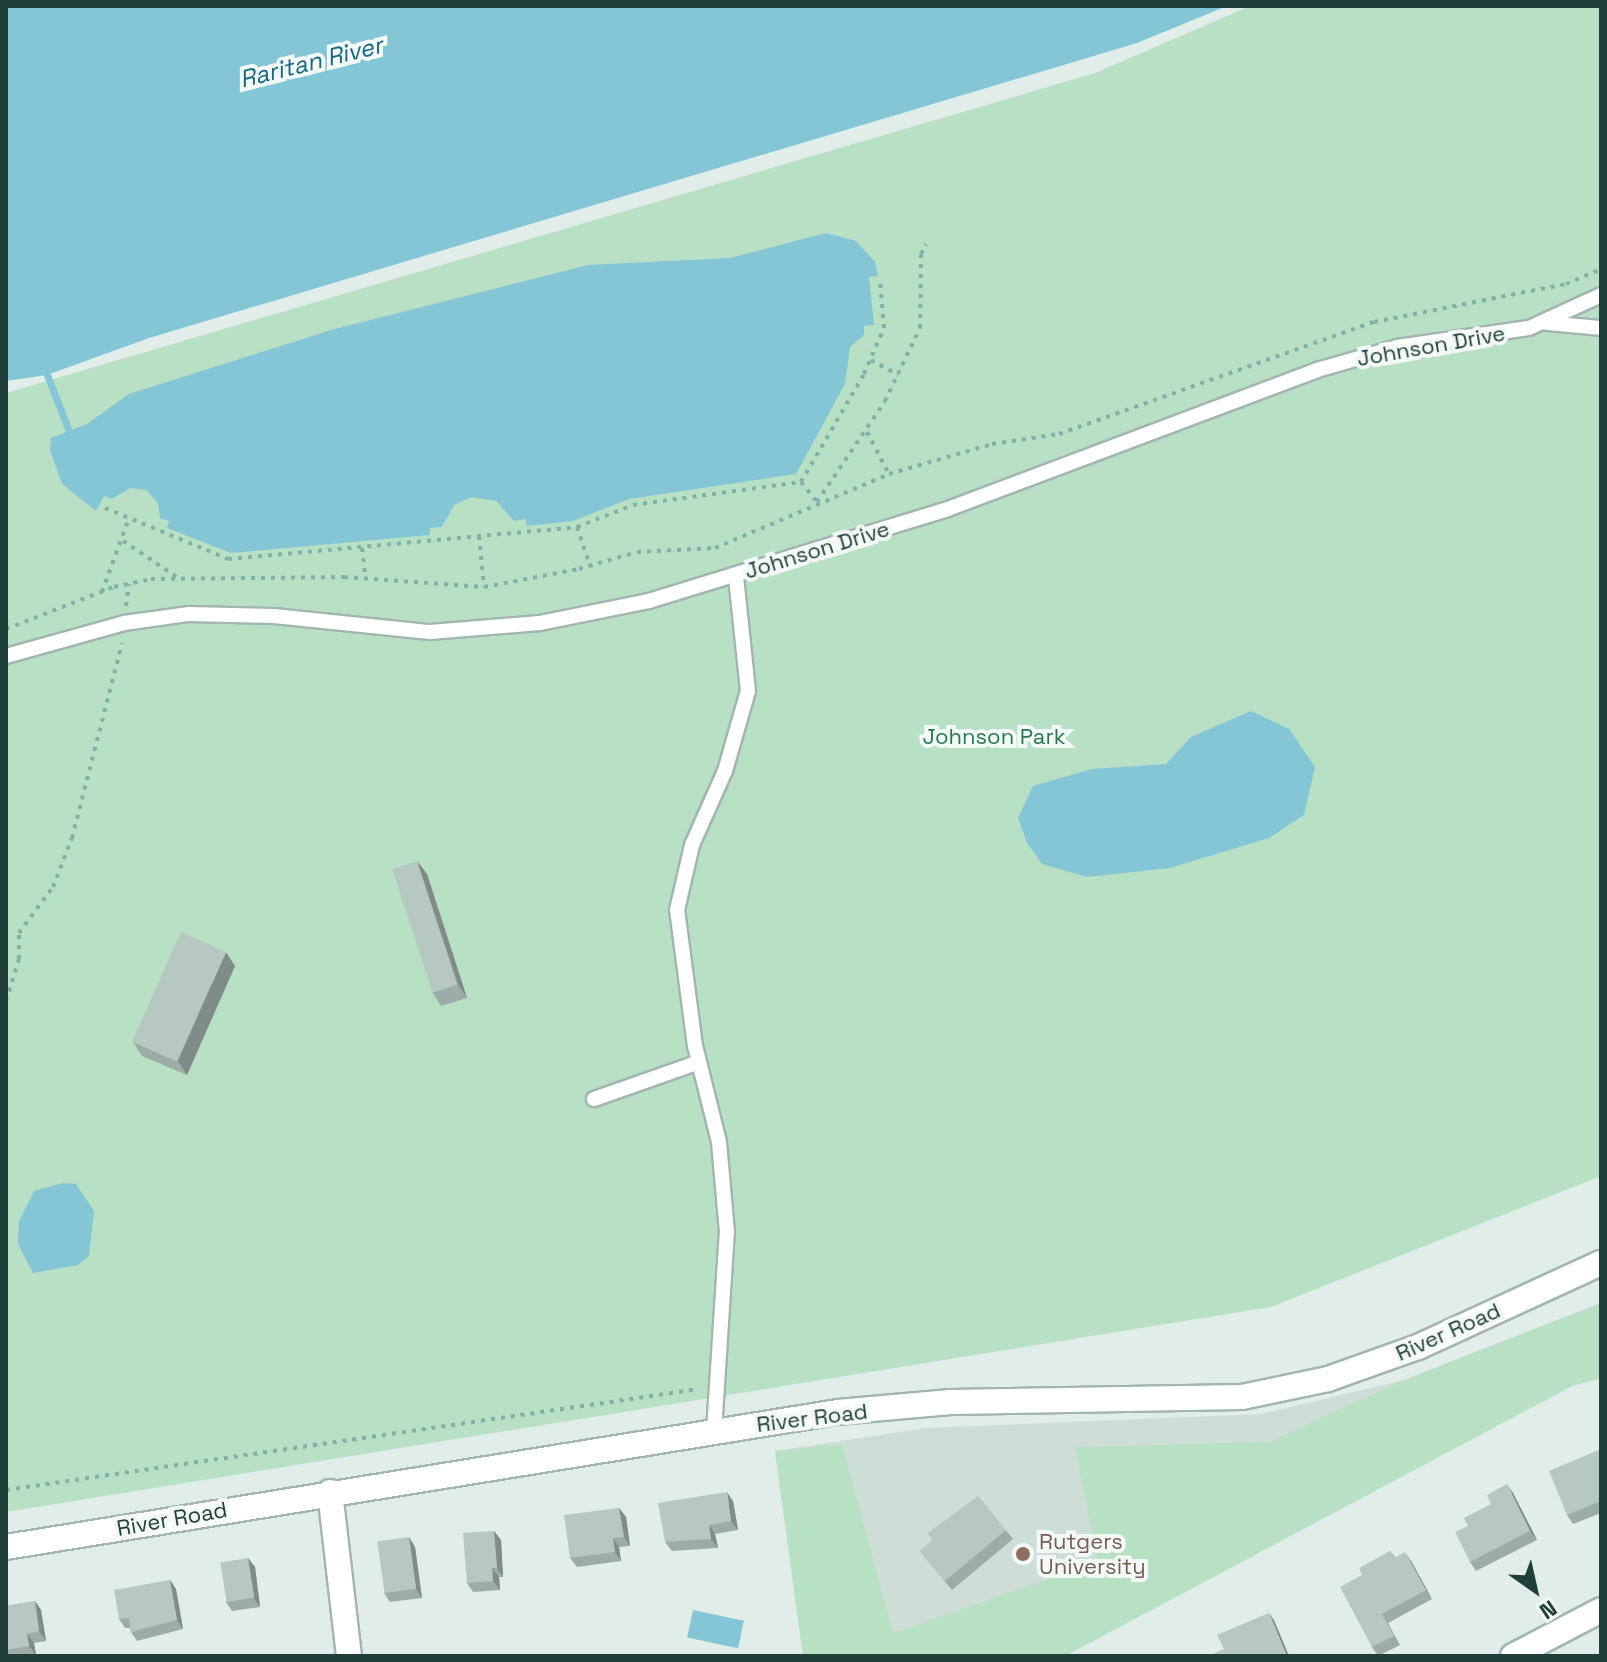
<!DOCTYPE html>
<style>
body{margin:0}
#map{position:relative;width:1607px;height:1662px;overflow:hidden;background:#e1ede8;font-family:"Space Grotesk",sans-serif}
div>[style]{position:absolute}
.built>*{inset:0;background:#cfddd7}
.green>*{inset:0;background:#b8e0c5}
.water>*{inset:0;background:#84c5d6;transform-origin:0 0}
.stream>*{height:7px;margin:-3.5px;padding:0 3.5px;transform-origin:3.5px;border-radius:3.5px;background:#84c5d6}
.path>*{height:4px;margin-top:-2px;transform-origin:0;background:repeating-linear-gradient(90deg,#7fb3a5 0 4px,transparent 0 10px)}
.roads{filter:drop-shadow(2px 0 #a3b5b0) drop-shadow(-2px 0 #a3b5b0) drop-shadow(0 2px #a3b5b0) drop-shadow(0 -2px #a3b5b0)}
.lane>*{height:14px;margin:-7px;padding:0 7px;transform-origin:7px;border-radius:7px;background:#fff}
.street>*{height:24px;margin:-12px;padding:0 12px;transform-origin:12px;border-radius:12px;background:#fff}
.secondary>*{height:24px;margin:-12px;padding:0 12px;transform-origin:12px;border-radius:12px;background:#fff}
.wall>*{inset:0;background:#9daca6}
.shaded-wall>*{inset:0;background:#7f8c87}
.building>*{inset:0;background:#b6c8c1;transform-origin:0 0}
.dots>*{width:22px;height:22px;translate:-50% -50%;box-sizing:border-box;border:4px solid #f2f9f6;border-radius:50%}
span{translate:-50% -50%;white-space:nowrap;text-align:center;line-height:1.15;-webkit-text-stroke:8px #f2f9f6;paint-order:stroke}
.street-label{font-size:22px;color:#203f38}
.park-label{font-size:22px;color:#27794b}
.education-label{font-size:22px;color:#785e54}
.left{translate:0 -50%;text-align:left}
.water-label{font-size:24px;color:#156880;font-style:italic}
.frame{position:absolute;inset:0;border:8px solid #203f38;pointer-events:none}
.north{position:absolute;left:1495px;top:1550px;width:80px;height:80px;-webkit-text-stroke:6px #f2f9f6;paint-order:stroke;rotate:146deg;font-size:22px;font-weight:700;line-height:32px;text-align:center;color:#203f38}
.north::after{content:'';display:block;margin:auto;width:28px;height:36px;background:#203f38;clip-path:polygon(50% 0,100% 100%,50% 72%,0 100%)}
</style>
<div id="map">
<div class="built">
<div style="clip-path:polygon(1601px 1303px,1601px 1378px,1572px 1386px,1065px 1656px,803px 1656px,775px 1451px,926px 1428px,1262px 1414px,1404px 1380px)"></div>
</div>
<div class="green">
<div style="clip-path:polygon(1250px 6px,1601px 6px,1601px 1176px,1271px 1307px,6px 1512px,6px 393px,1095px 73px)"></div>
<div style="clip-path:polygon(1601px 1303px,1601px 1378px,1572px 1386px,1065px 1656px,803px 1656px,775px 1451px,842px 1444px,893px 1633px,1098px 1562px,1075px 1447px,1269px 1442px,1404px 1380px)"></div>
</div>
<div class="water">
<div style="clip-path:polygon(6px 6px,1227px 6px,1137px 43px,149px 338px,47px 375px,6px 381px)"></div>
<div style="clip-path:polygon(826px 233px,856px 241px,875px 262px,878px 276px,869px 277px,874px 325px,864px 326px,864px 335px,850px 347px,845px 384px,796px 474px,629px 499px,573px 521px,527px 526px,525px 519px,514px 521px,496px 501px,471px 497px,454px 505px,442px 527px,430px 528px,430px 535px,231px 553px,167px 528px,169px 521px,160px 518px,158px 503px,146px 490px,130px 488px,112px 499px,104px 496px,96px 511px,62px 484px,50px 450px,51px 438px,87px 424px,129px 394px,331px 330px,588px 265px,730px 258px)"></div>
<div style="clip-path:polygon(1251px 711px,1289px 729px,1315px 767px,1304px 815px,1269px 838px,1170px 868px,1087px 877px,1042px 864px,1027px 843px,1018px 818px,1033px 786px,1092px 769px,1166px 764px,1191px 737px)"></div>
<div style="clip-path:polygon(63px 1183px,76px 1184px,94px 1211px,89px 1256px,78px 1265px,33px 1273px,18px 1244px,19px 1221px,34px 1191px)"></div>
<div style="left:693px;top:1610px;width:52px;height:28px;rotate:12deg"></div>
</div>
<div class="stream">
<div style="left:47px;top:375px;width:60px;rotate:68.6deg"></div>
</div>
<div class="path">
<div style="left:871px;top:360px;width:31px;rotate:29deg"></div>
<div style="left:867px;top:432px;width:47px;rotate:62.4deg"></div>
<div style="left:801px;top:482px;width:26px;rotate:51deg"></div>
<div style="left:817px;top:502px;width:122px;rotate:-56deg"></div>
<div style="left:885px;top:401px;width:81px;rotate:-64.4deg"></div>
<div style="left:920px;top:328px;width:74px;rotate:-89.2deg"></div>
<div style="left:921px;top:254px;width:11px;rotate:-63deg"></div>
<div style="left:105px;top:508px;width:133px;rotate:22.5deg"></div>
<div style="left:228px;top:559px;width:350px;rotate:-5.2deg"></div>
<div style="left:577px;top:527px;width:60px;rotate:-21.4deg"></div>
<div style="left:633px;top:505px;width:170px;rotate:-7.8deg"></div>
<div style="left:801px;top:482px;width:125px;rotate:-59.7deg"></div>
<div style="left:864px;top:374px;width:50px;rotate:-66.5deg"></div>
<div style="left:884px;top:328px;width:49px;rotate:-94.7deg"></div>
<div style="left:577px;top:527px;width:41px;rotate:71.6deg"></div>
<div style="left:479px;top:536px;width:51px;rotate:84.4deg"></div>
<div style="left:123px;top:541px;width:65px;rotate:33.7deg"></div>
<div style="left:362px;top:548px;width:31px;rotate:83deg"></div>
<div style="left:102px;top:592px;width:79px;rotate:-70deg"></div>
<div style="left:126px;top:606px;width:22px;rotate:-82deg"></div>
<div style="left:6px;top:629px;width:116px;rotate:-21.3deg"></div>
<div style="left:114px;top:587px;width:38px;rotate:-12deg"></div>
<div style="left:151px;top:579px;width:193px;rotate:-0.6deg"></div>
<div style="left:344px;top:577px;width:140px;rotate:4.1deg"></div>
<div style="left:484px;top:587px;width:97px;rotate:-10.7deg"></div>
<div style="left:579px;top:569px;width:60px;rotate:-16.3deg"></div>
<div style="left:637px;top:552px;width:78px;rotate:-2.9deg"></div>
<div style="left:715px;top:548px;width:189px;rotate:-23deg"></div>
<div style="left:889px;top:474px;width:107px;rotate:-16.2deg"></div>
<div style="left:992px;top:444px;width:68px;rotate:-8.5deg"></div>
<div style="left:1059px;top:434px;width:334px;rotate:-19.6deg"></div>
<div style="left:1374px;top:322px;width:196px;rotate:-11.2deg"></div>
<div style="left:1566px;top:284px;width:38px;rotate:-23deg"></div>
<div style="left:6px;top:1001px;width:44px;rotate:-72.8deg"></div>
<div style="left:19px;top:959px;width:26px;rotate:-90deg"></div>
<div style="left:19px;top:933px;width:57px;rotate:-53.5deg"></div>
<div style="left:53px;top:887px;width:53px;rotate:-68.8deg"></div>
<div style="left:72px;top:838px;width:201px;rotate:-75.6deg"></div>
<div style="left:6px;top:1490px;width:700px;rotate:-8.29deg"></div>
</div>
<div class="roads">
<div class="lane">
<div style="left:1547px;top:323px;width:54px;rotate:5.3deg"></div>
<div style="left:6px;top:656px;width:123px;rotate:-15.6deg"></div>
<div style="left:124px;top:623px;width:66px;rotate:-7.9deg"></div>
<div style="left:189px;top:614px;width:85px;rotate:1.3deg"></div>
<div style="left:274px;top:616px;width:157px;rotate:5.9deg"></div>
<div style="left:430px;top:632px;width:110px;rotate:-4.7deg"></div>
<div style="left:540px;top:623px;width:111px;rotate:-11.4deg"></div>
<div style="left:649px;top:601px;width:310px;rotate:-17.1deg"></div>
<div style="left:945px;top:510px;width:397px;rotate:-20.6deg"></div>
<div style="left:1317px;top:370px;width:83px;rotate:-16deg"></div>
<div style="left:1397px;top:347px;width:133px;rotate:-8.2deg"></div>
<div style="left:1529px;top:328px;width:79px;rotate:-24.6deg"></div>
<div style="left:594px;top:1099px;width:111px;rotate:-19.4deg"></div>
<div style="left:714px;top:1431px;width:199px;rotate:-86.3deg"></div>
<div style="left:727px;top:1232px;width:90px;rotate:-95.1deg"></div>
<div style="left:719px;top:1142px;width:99px;rotate:-104deg"></div>
<div style="left:695px;top:1046px;width:137px;rotate:-97.5deg"></div>
<div style="left:677px;top:910px;width:67px;rotate:-77deg"></div>
<div style="left:692px;top:845px;width:81px;rotate:-66deg"></div>
<div style="left:725px;top:771px;width:83px;rotate:-74deg"></div>
<div style="left:748px;top:691px;width:116px;rotate:-96deg"></div>
</div>
<div class="street">
<div style="left:330px;top:1492px;width:165px;rotate:83.4deg"></div>
<div style="left:1513px;top:1656px;width:99px;rotate:-27.6deg"></div>
</div>
<div class="secondary">
<div style="left:6px;top:1547px;width:843px;rotate:-9.22deg"></div>
<div style="left:838px;top:1412px;width:113px;rotate:-5.1deg"></div>
<div style="left:951px;top:1402px;width:291px;rotate:-1deg"></div>
<div style="left:1242px;top:1397px;width:88px;rotate:-11.8deg"></div>
<div style="left:1328px;top:1379px;width:96px;rotate:-19.6deg"></div>
<div style="left:1418px;top:1347px;width:201px;rotate:-24.7deg"></div>
</div>
</div>
<div class="wall">
<div style="clip-path:polygon(417px 861px,427px 874px,467px 998px,441px 1006px,432px 992px)"></div>
<div style="clip-path:polygon(235px 966px,187px 1075px,142px 1056px,133px 1042px)"></div>
<div style="clip-path:polygon(1601px 1449px,1601px 1513px,1573px 1524px,1567px 1515px)"></div>
<div style="clip-path:polygon(1513px 1493px,1537px 1540px,1476px 1571px,1470px 1562px,1468px 1526px)"></div>
<div style="clip-path:polygon(733px 1501px,738px 1530px,715px 1534px,718px 1548px,672px 1551px,665px 1542px)"></div>
<div style="clip-path:polygon(619px 1508px,626px 1517px,630px 1546px,619px 1547px,621px 1561px,577px 1567px,570px 1558px)"></div>
<div style="clip-path:polygon(1006px 1530px,1013px 1539px,952px 1590px,920px 1551px,933px 1540px,928px 1533px)"></div>
<div style="clip-path:polygon(494px 1531px,501px 1540px,503px 1577px,499px 1577px,500px 1590px,473px 1592px,467px 1583px)"></div>
<div style="clip-path:polygon(409px 1537px,415px 1547px,422px 1598px,390px 1602px,384px 1593px)"></div>
<div style="clip-path:polygon(1390px 1551px,1395px 1557px,1411px 1561px,1432px 1599px,1388px 1623px,1400px 1645px,1378px 1656px,1372px 1647px,1362px 1575px)"></div>
<div style="clip-path:polygon(248px 1558px,255px 1567px,260px 1607px,232px 1611px,226px 1602px)"></div>
<div style="clip-path:polygon(170px 1580px,176px 1589px,183px 1629px,137px 1641px,131px 1632px,130px 1628px,125px 1628px,119px 1619px)"></div>
<div style="clip-path:polygon(35px 1601px,41px 1610px,46px 1641px,34px 1643px,36px 1655px,6px 1656px,6px 1606px)"></div>
</div>
<div class="shaded-wall">
<div style="clip-path:polygon(417px 861px,427px 874px,467px 998px,458px 984px)"></div>
<div style="clip-path:polygon(226px 952px,235px 966px,187px 1075px,178px 1061px)"></div>
<div style="clip-path:polygon(1507px 1484px,1513px 1493px,1537px 1540px,1530px 1531px)"></div>
<div style="clip-path:polygon(727px 1492px,733px 1501px,738px 1530px,731px 1521px)"></div>
<div style="clip-path:polygon(619px 1508px,626px 1517px,630px 1546px,624px 1537px)"></div>
<div style="clip-path:polygon(709px 1525px,715px 1534px,718px 1548px,711px 1539px)"></div>
<div style="clip-path:polygon(494px 1531px,501px 1540px,503px 1577px,497px 1568px)"></div>
<div style="clip-path:polygon(409px 1537px,415px 1547px,422px 1598px,416px 1589px)"></div>
<div style="clip-path:polygon(613px 1538px,619px 1547px,621px 1561px,615px 1552px)"></div>
<div style="clip-path:polygon(1405px 1552px,1411px 1561px,1432px 1599px,1426px 1590px)"></div>
<div style="clip-path:polygon(248px 1558px,255px 1567px,260px 1607px,254px 1598px)"></div>
<div style="clip-path:polygon(492px 1568px,499px 1577px,500px 1590px,493px 1581px)"></div>
<div style="clip-path:polygon(170px 1580px,176px 1589px,183px 1629px,177px 1620px)"></div>
<div style="clip-path:polygon(35px 1601px,41px 1610px,46px 1641px,39px 1631px)"></div>
<div style="clip-path:polygon(1269px 1613px,1274px 1620px,1289px 1656px,1286px 1654px)"></div>
<div style="clip-path:polygon(27px 1634px,34px 1643px,36px 1655px,29px 1646px)"></div>
</div>
<div class="building">
<div style="left:417px;top:861px;width:130px;height:26px;rotate:72deg"></div>
<div style="left:181px;top:932px;width:49px;height:120px;rotate:24deg"></div>
<div style="clip-path:polygon(1601px 1449px,1601px 1501px,1567px 1515px,1549px 1471px)"></div>
<div style="clip-path:polygon(1507px 1484px,1530px 1531px,1470px 1562px,1455px 1532px,1468px 1526px,1464px 1518px,1491px 1504px,1487px 1495px)"></div>
<div style="clip-path:polygon(727px 1492px,731px 1521px,709px 1525px,711px 1539px,665px 1542px,658px 1503px)"></div>
<div style="clip-path:polygon(978px 1496px,1006px 1530px,945px 1581px,920px 1551px,933px 1540px,928px 1533px)"></div>
<div style="clip-path:polygon(619px 1508px,624px 1537px,613px 1538px,615px 1552px,570px 1558px,564px 1515px)"></div>
<div style="clip-path:polygon(494px 1531px,497px 1568px,492px 1568px,493px 1581px,467px 1583px,463px 1533px)"></div>
<div style="left:409px;top:1537px;width:52px;height:32px;rotate:82deg"></div>
<div style="clip-path:polygon(1390px 1551px,1394px 1558px,1405px 1552px,1426px 1590px,1382px 1614px,1394px 1636px,1372px 1647px,1340px 1587px,1362px 1575px,1359px 1568px)"></div>
<div style="left:248px;top:1558px;width:40px;height:28px;rotate:81deg"></div>
<div style="clip-path:polygon(170px 1580px,177px 1620px,131px 1632px,129px 1618px,119px 1619px,114px 1590px)"></div>
<div style="clip-path:polygon(35px 1601px,39px 1631px,27px 1634px,29px 1646px,6px 1650px,6px 1606px)"></div>
<div style="clip-path:polygon(1269px 1613px,1286px 1654px,1282px 1656px,1208px 1656px,1224px 1649px,1217px 1635px)"></div>
</div>
<div class="dots">
<div style="left:1023px;top:1554px;background:#8d6e63"></div>
</div>
<div class="street-label">
<span style="left:1431px;top:346px;rotate:-10deg">Johnson Drive</span>
<span style="left:817px;top:550px;rotate:-17deg">Johnson Drive</span>
<span style="left:1448px;top:1332px;rotate:-24deg">River Road</span>
<span style="left:812px;top:1418px;rotate:-7deg">River Road</span>
<span style="left:172px;top:1519px;rotate:-10deg">River Road</span>
</div>
<div class="park-label">
<span style="left:994px;top:737px">Johnson Park</span>
</div>
<div class="education-label">
<span class="left" style="left:1039px;top:1554px">Rutgers<br>University</span>
</div>
<div class="water-label">
<span style="left:311px;top:62px;rotate:-14deg">Raritan River</span>
</div>
<div class="frame"></div>
<div class="north">N</div>
</div>
